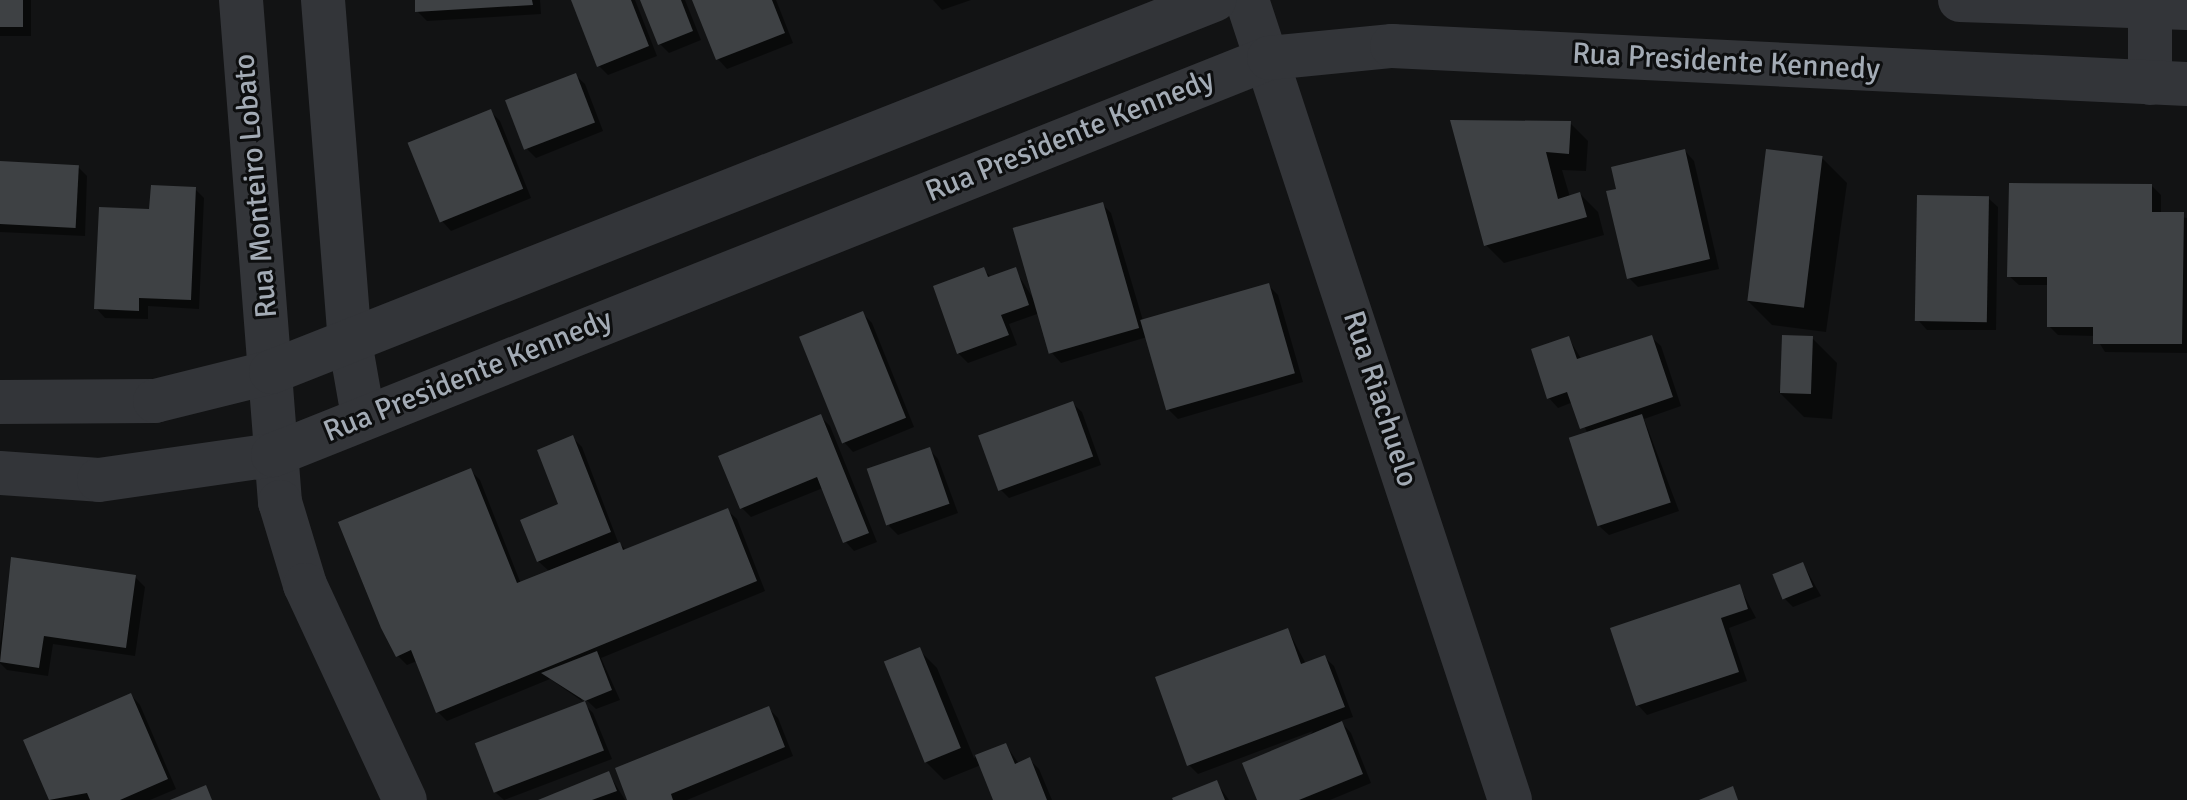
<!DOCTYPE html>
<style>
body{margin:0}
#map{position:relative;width:2187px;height:800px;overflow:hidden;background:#121314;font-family:Signika,sans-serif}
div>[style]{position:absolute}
.shadow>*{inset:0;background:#0007;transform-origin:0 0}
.building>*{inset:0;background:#3e4144;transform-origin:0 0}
.minor>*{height:44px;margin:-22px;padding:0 22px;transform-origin:22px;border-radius:22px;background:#333539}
span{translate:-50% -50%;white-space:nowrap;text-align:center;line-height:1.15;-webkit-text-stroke:6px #0d0e0f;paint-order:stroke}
.street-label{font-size:30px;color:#a3abb5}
</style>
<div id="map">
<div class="shadow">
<div style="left:0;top:0;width:31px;height:36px"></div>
<div style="clip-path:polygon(417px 0,540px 0,541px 14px,427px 21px,417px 11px)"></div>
<div style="clip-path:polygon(573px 0,635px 0,657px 56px,608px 75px,599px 66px)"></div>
<div style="clip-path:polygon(642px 0,685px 0,701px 40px,669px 53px,660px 44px)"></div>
<div style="clip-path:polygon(694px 0,776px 0,793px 43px,727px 69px,718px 59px)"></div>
<div style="clip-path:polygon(933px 0,971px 0,942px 10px)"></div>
<div style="clip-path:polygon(575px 75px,585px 84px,603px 131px,536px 158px,527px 149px)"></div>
<div style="clip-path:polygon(491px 112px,500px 121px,531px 198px,451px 231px,442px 221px)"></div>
<div style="clip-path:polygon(1452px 122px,1570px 123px,1588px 141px,1586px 171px,1562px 170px,1570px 197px,1580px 194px,1598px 212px,1604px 235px,1504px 263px,1486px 245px)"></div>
<div style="clip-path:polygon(1685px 151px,1694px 161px,1719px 269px,1638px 287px,1629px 278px,1618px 191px)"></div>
<div style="clip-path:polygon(1822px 158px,1847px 183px,1826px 332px,1772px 325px,1748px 301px)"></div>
<div style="clip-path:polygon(0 163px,78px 167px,87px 176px,85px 236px,0 232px)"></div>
<div style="clip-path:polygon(2152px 186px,2161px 195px,2161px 214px,2187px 218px,2187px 353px,2105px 352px,2095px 336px,2058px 335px,2049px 326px,2049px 285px,2019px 285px,2009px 276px)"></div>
<div style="clip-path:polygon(195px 189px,204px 198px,199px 309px,148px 306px,148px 319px,105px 318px,96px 308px,151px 211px)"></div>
<div style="clip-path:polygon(1988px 198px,1998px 207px,1996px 330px,1927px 330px,1918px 320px)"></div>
<div style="clip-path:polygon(1102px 204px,1111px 213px,1144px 324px,1269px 286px,1278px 295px,1303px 382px,1178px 419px,1169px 410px,1147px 337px,1061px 363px,1052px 353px,1040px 313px,1009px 324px,1017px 345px,968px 363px,958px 353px,983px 269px,992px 278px,1015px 270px,1038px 306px)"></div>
<div style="clip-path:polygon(863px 314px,872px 323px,914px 427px,853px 452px,844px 442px)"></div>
<div style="clip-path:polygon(1651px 337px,1661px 346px,1681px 406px,1644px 419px,1679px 511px,1609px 535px,1599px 526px,1588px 434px,1573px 402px,1558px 408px,1549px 398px,1569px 339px,1582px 360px)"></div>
<div style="clip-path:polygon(1812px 338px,1837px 363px,1832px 419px,1804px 417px,1779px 392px)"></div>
<div style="clip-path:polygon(1072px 403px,1082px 412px,1101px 465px,1009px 498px,1000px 489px)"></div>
<div style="clip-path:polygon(821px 417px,830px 426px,877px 542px,854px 551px,845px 541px,823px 488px,751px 517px,742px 508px)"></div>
<div style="clip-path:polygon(572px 437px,582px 447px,618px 542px,627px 551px,727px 510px,737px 519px,765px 591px,601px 658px,620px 700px,596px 709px,579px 693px,582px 701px,550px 679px,447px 721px,438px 712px,417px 661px,407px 665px,397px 655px,470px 470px,480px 480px,521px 584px,550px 572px,538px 561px,561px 505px)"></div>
<div style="clip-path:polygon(929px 449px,938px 459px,958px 513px,898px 535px,889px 526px)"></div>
<div style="clip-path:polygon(13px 559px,135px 577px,145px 587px,135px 656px,53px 644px,48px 676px,7px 670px,0 663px,0 644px)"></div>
<div style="clip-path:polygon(1803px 564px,1821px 596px,1793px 607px,1784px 598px)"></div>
<div style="clip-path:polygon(1739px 586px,1756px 618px,1729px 628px,1747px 681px,1647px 715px,1638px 705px)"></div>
<div style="clip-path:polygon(1288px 630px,1306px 664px,1324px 657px,1334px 666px,1353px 717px,1340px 721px,1351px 733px,1371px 783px,1330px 800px,1259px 800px,1313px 731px,1198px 774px,1189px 765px)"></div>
<div style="clip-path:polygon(919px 650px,937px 668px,974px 758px,1006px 745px,1019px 764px,1030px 760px,1039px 769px,1052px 800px,995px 800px,981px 765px,944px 780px,926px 762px)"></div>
<div style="clip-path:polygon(131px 695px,140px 705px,176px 789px,150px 800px,51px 800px,26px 741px)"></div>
<div style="clip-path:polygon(584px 704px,593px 713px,612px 759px,504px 800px,496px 793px)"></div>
<div style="clip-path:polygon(768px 708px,778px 718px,793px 756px,687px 800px,629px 800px)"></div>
<div style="clip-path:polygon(609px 774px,625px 800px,544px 800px)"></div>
<div style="clip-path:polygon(1216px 782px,1229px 800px,1175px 800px)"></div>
</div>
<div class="building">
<div style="left:0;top:0;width:23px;height:27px"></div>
<div style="clip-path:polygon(415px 0,532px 0,533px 5px,415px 12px)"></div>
<div style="clip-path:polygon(571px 0,631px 0,649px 46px,597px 67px)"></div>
<div style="clip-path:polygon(640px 0,681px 0,693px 31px,658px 45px)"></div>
<div style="clip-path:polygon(692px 0,772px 0,785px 33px,716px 60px)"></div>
<div style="left:576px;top:73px;width:53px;height:76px;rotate:69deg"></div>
<div style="left:491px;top:109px;width:86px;height:90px;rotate:68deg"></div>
<div style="clip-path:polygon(1450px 120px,1571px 121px,1569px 154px,1546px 152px,1558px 199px,1580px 192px,1587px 217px,1484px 246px)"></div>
<div style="clip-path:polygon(1685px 149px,1710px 259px,1627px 279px,1606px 191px,1616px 189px,1611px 167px)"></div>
<div style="left:1766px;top:149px;width:57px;height:153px;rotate:7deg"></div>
<div style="left:0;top:161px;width:79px;height:63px;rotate:3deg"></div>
<div style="clip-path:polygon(2009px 183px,2152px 184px,2152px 212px,2184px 212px,2182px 344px,2093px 344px,2093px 327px,2047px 327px,2047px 277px,2007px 277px)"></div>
<div style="clip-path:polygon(151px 185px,196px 187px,191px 300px,139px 298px,139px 311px,94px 309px,99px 207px,149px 209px)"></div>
<div style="left:1917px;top:195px;width:72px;height:126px;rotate:1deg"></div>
<div style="left:1103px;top:202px;width:131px;height:94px;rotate:74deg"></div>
<div style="clip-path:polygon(984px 267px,988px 277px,1016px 267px,1029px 305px,1001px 315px,1009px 335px,957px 354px,933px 286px)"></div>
<div style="left:1269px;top:283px;width:94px;height:134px;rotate:74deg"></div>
<div style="left:863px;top:311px;width:115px;height:69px;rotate:68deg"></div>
<div style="clip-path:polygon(1652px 335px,1673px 397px,1580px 429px,1567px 392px,1547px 399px,1531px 349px,1569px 336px,1577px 359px)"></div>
<div style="left:1782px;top:335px;width:31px;height:58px;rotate:2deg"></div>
<div style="left:1073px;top:401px;width:59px;height:101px;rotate:70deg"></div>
<div style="clip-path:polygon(821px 414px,869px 533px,843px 543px,817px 477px,740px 509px,718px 456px)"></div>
<div style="left:1642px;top:414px;width:93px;height:77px;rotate:72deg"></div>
<div style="clip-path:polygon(573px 435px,611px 532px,537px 562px,520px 520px,558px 504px,537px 450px)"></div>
<div style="left:930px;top:447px;width:60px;height:67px;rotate:71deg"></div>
<div style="clip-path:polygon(471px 468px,517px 583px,620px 542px,623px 550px,728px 508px,757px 581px,436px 713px,411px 650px,396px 657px,381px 628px,338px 522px)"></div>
<div style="clip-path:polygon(11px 557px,136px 575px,126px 648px,44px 636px,39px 668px,0 662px)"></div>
<div style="left:1803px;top:562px;width:27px;height:33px;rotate:68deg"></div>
<div style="clip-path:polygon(1740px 584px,1748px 609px,1721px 618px,1739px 672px,1636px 706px,1610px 628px)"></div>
<div style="clip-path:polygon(1288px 628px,1301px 664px,1325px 655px,1345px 707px,1187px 766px,1155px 677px)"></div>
<div style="left:920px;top:647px;width:109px;height:39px;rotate:68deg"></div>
<div style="clip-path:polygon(597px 651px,612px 690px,585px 701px,541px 673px)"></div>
<div style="clip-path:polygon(131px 693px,168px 779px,120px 800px,90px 800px,87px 793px,49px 800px,23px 740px)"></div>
<div style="left:585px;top:701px;width:53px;height:118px;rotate:69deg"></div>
<div style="clip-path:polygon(769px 706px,785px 747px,671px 794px,673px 800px,627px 800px,615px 768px)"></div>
<div style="clip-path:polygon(1342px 721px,1363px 774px,1299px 800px,1257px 800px,1242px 763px)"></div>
<div style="clip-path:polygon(1006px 743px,1015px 764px,1030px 757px,1047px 800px,993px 800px,975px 755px)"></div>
<div style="clip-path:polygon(609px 771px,617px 791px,592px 800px,538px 800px)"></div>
<div style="clip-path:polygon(1217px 780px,1225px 800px,1173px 800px,1172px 798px)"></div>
<div style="clip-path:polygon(206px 785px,212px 800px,170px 800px)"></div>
<div style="clip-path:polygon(1733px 786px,1738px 800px,1699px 800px)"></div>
</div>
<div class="minor">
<div style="left:241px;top:0;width:504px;rotate:85.56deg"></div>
<div style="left:280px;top:502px;width:87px;rotate:73.2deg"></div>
<div style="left:305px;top:585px;width:237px;rotate:65.1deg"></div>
<div style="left:323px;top:0;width:343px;rotate:85.5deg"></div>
<div style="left:350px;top:342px;width:75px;rotate:80deg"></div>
<div style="left:1247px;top:0;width:842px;rotate:71.8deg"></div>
<div style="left:1960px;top:0;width:227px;rotate:2deg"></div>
<div style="left:2150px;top:83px;width:83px;rotate:-90deg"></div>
<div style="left:0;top:402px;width:155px;rotate:-0.4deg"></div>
<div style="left:155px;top:401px;width:120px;rotate:-14deg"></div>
<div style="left:271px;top:372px;width:1014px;rotate:-21.53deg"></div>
<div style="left:0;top:473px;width:99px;rotate:4deg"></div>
<div style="left:99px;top:480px;width:176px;rotate:-8.2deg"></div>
<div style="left:273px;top:455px;width:1072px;rotate:-21.73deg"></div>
<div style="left:1269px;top:58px;width:124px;rotate:-5.6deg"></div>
<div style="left:1392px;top:46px;width:796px;rotate:2.74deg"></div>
</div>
<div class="street-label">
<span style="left:1726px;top:62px;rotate:3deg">Rua Presidente Kennedy</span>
<span style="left:1070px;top:136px;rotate:-22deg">Rua Presidente Kennedy</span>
<span style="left:256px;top:186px;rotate:-95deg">Rua Monteiro Lobato</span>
<span style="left:468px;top:376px;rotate:-22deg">Rua Presidente Kennedy</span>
<span style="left:1380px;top:399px;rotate:72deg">Rua Riachuelo</span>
</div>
</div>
